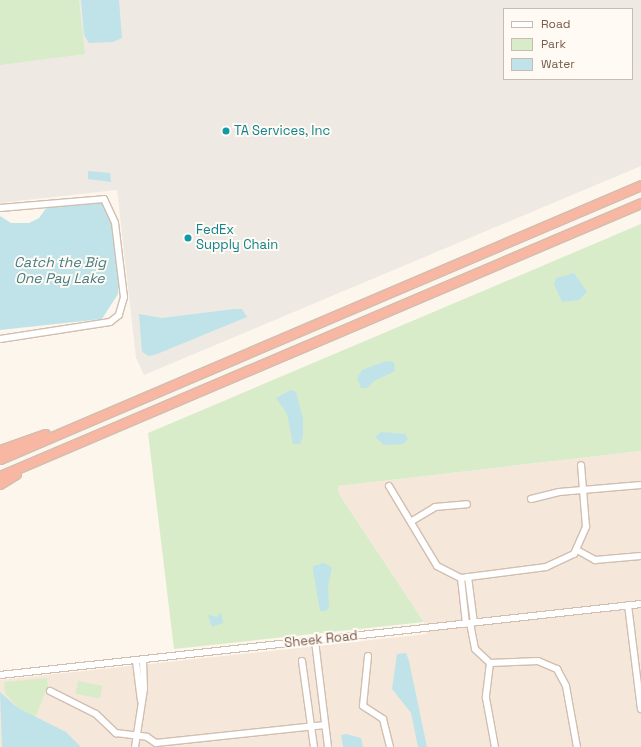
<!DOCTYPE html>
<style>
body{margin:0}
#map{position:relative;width:641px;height:747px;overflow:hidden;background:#fdf6ec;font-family:"Space Grotesk",sans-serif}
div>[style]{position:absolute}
.residential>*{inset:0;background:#f5e8da}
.industrial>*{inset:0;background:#efe9e4}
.green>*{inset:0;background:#d8ecc9;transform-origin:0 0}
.water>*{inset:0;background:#bfe3e8}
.roads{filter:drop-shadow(1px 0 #d1beb0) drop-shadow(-1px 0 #d1beb0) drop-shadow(0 1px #d1beb0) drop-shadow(0 -1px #d1beb0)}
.minor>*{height:6px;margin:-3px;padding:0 3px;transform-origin:3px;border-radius:3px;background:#fff}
.highway>*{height:9px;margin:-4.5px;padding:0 4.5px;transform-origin:4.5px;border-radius:4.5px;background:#f7b7a3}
.dots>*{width:11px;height:11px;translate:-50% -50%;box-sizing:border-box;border:2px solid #fffaf3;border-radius:50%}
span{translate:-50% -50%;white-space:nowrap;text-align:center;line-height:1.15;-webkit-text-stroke:4px #fffaf3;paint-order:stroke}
.culture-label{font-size:13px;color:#0d838f}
.left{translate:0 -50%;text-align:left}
.street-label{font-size:13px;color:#7a5c4d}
.water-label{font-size:14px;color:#437c86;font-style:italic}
.legend{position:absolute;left:503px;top:8px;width:130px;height:72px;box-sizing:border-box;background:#fffaf3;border:1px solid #cabbb1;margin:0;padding:5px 7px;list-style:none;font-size:12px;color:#7a5c4d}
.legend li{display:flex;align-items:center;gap:8px;height:20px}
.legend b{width:20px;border:1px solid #cabbb1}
</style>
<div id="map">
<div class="residential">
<div style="clip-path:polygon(641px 451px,641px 747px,0 747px,0 680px,427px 634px,424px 622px,339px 494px,338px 486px)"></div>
</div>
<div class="industrial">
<div style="clip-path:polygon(evenodd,0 0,641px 0,641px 166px,144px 375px,136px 358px,117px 190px,0 203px,0 0,504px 9px,632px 9px,632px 79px,504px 79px,504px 9px)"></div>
</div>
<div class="green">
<div style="clip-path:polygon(0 0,79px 0,85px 54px,0 65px)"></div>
<div style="clip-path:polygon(641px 224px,641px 451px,338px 486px,339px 494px,424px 622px,174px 649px,148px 433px)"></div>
<div style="clip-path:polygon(47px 678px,48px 686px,35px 718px,18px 708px,5px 693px,4px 682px)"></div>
<div style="left:78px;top:681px;width:25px;height:13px;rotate:11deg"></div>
</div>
<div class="water">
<div style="clip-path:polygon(81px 0,119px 0,122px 38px,113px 42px,89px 43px,84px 35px)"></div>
<div style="clip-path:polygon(88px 171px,110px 173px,111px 182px,88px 179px)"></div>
<div style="clip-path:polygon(102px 202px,113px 226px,119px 286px,118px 294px,102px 319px,0 330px,0 216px,11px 223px,29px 223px,39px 218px,47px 207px)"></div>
<div style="clip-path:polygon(574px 273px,587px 292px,579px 300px,562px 302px,554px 284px,556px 278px)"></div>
<div style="clip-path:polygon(234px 309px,242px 309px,247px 317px,157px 354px,149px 356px,142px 352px,139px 314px,162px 318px)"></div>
<div style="clip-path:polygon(386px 361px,394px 362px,395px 371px,374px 381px,367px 388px,361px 388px,357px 378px,362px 370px)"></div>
<div style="clip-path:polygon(291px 390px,296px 392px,303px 418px,303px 436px,300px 444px,293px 444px,287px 414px,276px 398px)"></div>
<div style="clip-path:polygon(381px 432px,405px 434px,408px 439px,403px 444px,384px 445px,375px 437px)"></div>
<div style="clip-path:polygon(324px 563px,332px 567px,328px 587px,329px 608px,326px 611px,320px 611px,313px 571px,313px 566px)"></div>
<div style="clip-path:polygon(221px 612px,223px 623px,212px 627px,208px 615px,217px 617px)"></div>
<div style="clip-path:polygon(406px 653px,409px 661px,427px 747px,418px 747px,411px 713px,392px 689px,397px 654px)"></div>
<div style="clip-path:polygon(0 692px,18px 708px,66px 732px,81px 747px,2px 747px)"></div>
<div style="clip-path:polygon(346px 734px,361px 738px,363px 747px,343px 747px,341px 735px)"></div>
</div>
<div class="roads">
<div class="minor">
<div style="left:0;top:208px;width:104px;rotate:-4.9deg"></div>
<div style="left:104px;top:199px;width:26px;rotate:65deg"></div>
<div style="left:115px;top:223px;width:75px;rotate:83.1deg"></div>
<div style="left:124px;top:297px;width:19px;rotate:106deg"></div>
<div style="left:119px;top:315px;width:11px;rotate:142deg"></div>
<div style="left:110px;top:322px;width:111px;rotate:171.2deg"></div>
<div style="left:389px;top:486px;width:93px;rotate:59deg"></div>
<div style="left:437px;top:566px;width:27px;rotate:27deg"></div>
<div style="left:461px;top:578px;width:86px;rotate:-7.4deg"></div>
<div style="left:546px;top:567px;width:31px;rotate:-25deg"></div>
<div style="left:574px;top:554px;width:30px;rotate:-66deg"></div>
<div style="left:586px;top:527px;width:62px;rotate:-94.6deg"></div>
<div style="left:531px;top:499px;width:29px;rotate:-14deg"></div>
<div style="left:559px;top:492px;width:82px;rotate:-4.9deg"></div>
<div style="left:412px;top:521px;width:27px;rotate:-31deg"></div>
<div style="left:435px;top:507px;width:32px;rotate:-5deg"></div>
<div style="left:577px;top:550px;width:21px;rotate:29deg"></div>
<div style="left:595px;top:560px;width:46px;rotate:-5deg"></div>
<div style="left:468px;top:577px;width:46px;rotate:82.6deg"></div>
<div style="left:461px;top:578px;width:46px;rotate:83.8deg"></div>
<div style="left:628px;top:605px;width:105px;rotate:82.9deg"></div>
<div style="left:470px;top:623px;width:26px;rotate:79deg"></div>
<div style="left:475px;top:649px;width:21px;rotate:43deg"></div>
<div style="left:490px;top:663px;width:48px;rotate:-2.4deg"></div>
<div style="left:538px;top:661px;width:21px;rotate:23deg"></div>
<div style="left:557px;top:669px;width:19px;rotate:62deg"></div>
<div style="left:566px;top:686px;width:62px;rotate:79.8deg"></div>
<div style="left:315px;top:641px;width:107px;rotate:83deg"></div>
<div style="left:368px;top:656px;width:50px;rotate:95.7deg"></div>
<div style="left:363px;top:706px;width:24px;rotate:33deg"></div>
<div style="left:383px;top:719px;width:29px;rotate:76deg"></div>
<div style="left:136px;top:661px;width:40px;rotate:82.9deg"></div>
<div style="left:302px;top:661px;width:87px;rotate:82.1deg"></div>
<div style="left:490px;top:663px;width:35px;rotate:97deg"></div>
<div style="left:486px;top:698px;width:50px;rotate:79.6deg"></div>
<div style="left:0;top:675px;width:645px;rotate:-6.32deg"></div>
<div style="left:50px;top:691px;width:51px;rotate:26.6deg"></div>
<div style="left:96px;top:714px;width:28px;rotate:44deg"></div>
<div style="left:116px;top:733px;width:31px;rotate:7deg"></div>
<div style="left:147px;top:737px;width:11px;rotate:34deg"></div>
<div style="left:156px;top:743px;width:170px;rotate:-6.1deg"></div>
<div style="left:135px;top:747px;width:59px;rotate:-81.2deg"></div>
<div style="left:144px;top:689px;width:29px;rotate:-92deg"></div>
</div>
<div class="highway">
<div style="left:0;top:450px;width:48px;rotate:-19.6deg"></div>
<div style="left:0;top:459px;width:697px;rotate:-23.14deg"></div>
<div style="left:0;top:476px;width:697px;rotate:-23.07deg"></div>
<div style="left:0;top:484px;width:19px;rotate:-32deg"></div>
</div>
</div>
<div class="dots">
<div style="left:226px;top:131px;background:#0f9aa8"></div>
<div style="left:188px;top:238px;background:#0f9aa8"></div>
</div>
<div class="culture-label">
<span class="left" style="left:234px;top:131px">TA Services, Inc</span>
<span class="left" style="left:196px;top:238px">FedEx<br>Supply Chain</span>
</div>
<div class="street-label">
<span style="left:321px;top:640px;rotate:-6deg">Sheek Road</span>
</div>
<div class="water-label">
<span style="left:60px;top:270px">Catch the Big<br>One Pay Lake</span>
</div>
<ul class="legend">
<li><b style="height:5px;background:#fff"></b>Road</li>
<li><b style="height:11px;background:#d8ecc9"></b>Park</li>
<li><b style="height:11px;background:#bfe3e8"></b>Water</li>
</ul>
</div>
